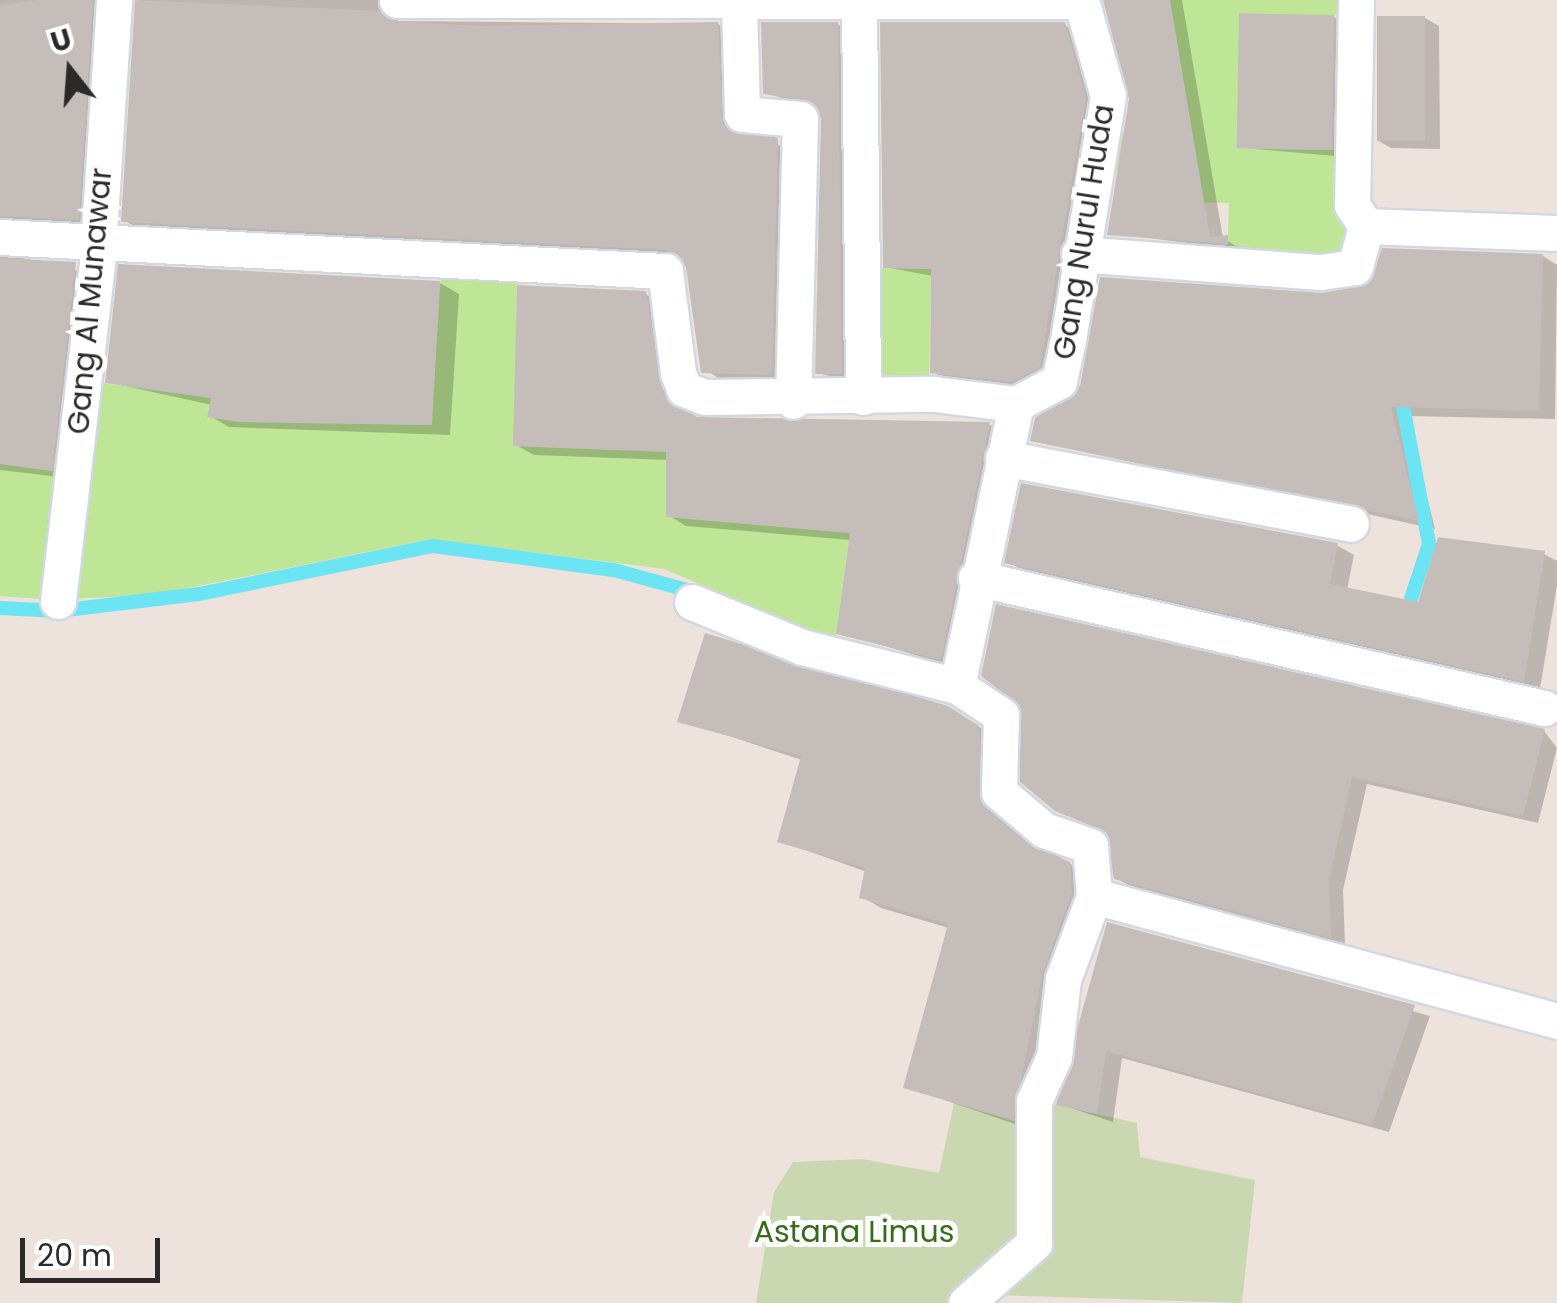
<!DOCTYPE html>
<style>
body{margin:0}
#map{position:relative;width:1557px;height:1303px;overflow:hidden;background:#ede3dc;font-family:Poppins,sans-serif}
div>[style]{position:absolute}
.green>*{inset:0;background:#bee696;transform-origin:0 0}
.cemetery>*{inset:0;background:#cad8b2}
.shadow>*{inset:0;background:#0003}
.stream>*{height:14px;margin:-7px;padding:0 7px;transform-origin:7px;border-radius:7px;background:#6be4f3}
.building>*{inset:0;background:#c5bdb9;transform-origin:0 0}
.roads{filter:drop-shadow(2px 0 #d1d8e4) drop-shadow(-2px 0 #d1d8e4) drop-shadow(0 2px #d1d8e4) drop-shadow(0 -2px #d1d8e4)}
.minor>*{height:35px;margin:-17.5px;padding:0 17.5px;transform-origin:17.5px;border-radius:17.5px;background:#fff}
span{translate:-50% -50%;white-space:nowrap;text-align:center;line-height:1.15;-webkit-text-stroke:10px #fff;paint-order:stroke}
.street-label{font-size:30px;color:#2a2a2a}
.park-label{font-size:30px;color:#366b17}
.north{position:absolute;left:20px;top:20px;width:100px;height:100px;-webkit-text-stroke:8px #fff;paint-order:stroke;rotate:343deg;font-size:28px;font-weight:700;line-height:40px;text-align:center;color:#2a2a2a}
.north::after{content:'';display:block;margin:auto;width:35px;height:45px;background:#2a2a2a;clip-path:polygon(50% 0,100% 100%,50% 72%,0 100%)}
.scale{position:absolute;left:20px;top:1238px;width:140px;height:45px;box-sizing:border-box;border:5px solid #2a2a2a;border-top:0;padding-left:12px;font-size:30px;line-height:35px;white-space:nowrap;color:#2a2a2a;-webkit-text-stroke:8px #fff;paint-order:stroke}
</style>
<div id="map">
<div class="green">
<div style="clip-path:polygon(1170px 0,1347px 0,1347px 15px,1240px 17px,1241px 76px,1245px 149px,1346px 150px,1353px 265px,1227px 258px,1229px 203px,1168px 202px,1166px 174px,1106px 171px,1110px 134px,1186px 134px)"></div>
<div style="left:868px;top:268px;width:63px;height:118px;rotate:1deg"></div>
<div style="clip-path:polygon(441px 275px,517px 279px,514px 446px,613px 450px,667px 404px,666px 517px,850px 533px,835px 641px,664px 569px,431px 539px,153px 595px,69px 599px,94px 382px,211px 398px,207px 417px,241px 422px,431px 425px)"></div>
<div style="clip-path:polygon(0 464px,64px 472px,52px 600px,0 596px)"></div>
</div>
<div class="cemetery">
<div style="clip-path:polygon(954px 1103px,1020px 1123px,1026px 1238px,952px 1303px,756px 1303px,774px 1192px,793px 1162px,862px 1159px,939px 1173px)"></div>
<div style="clip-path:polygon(1049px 1103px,1137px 1123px,1140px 1157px,1255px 1180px,1242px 1303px,993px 1295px,1045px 1246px)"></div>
</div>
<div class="shadow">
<div style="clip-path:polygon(0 0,115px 0,95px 228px,0 240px)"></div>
<div style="clip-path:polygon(138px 0,397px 0,398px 21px,718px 24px,734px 34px,739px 130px,794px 151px,788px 383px,728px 384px,701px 367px,688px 266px,679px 258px,140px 230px,124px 220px)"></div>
<div style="clip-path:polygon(1106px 0,1182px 0,1223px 238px,1242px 250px,1110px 233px,1132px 98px)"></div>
<div style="clip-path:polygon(1334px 17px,1348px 26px,1346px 157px,1244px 148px)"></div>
<div style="clip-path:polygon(1425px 18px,1439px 26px,1440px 149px,1391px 148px,1377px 140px)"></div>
<div style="clip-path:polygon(837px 24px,856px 35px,859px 383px,817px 373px,824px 119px,818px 108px,765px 93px)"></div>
<div style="clip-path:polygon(1064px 25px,1079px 33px,1100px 107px,1054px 375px,1028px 389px,947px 380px,932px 371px,933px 276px,885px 267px)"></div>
<div style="clip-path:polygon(0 253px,92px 274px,68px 478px,0 470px)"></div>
<div style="clip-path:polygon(1543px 256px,1557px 265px,1555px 419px,1407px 416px,1435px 529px,1033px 440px,1323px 296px)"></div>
<div style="clip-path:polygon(440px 283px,459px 294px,450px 435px,229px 427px,210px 416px,212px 405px,107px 382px)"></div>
<div style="clip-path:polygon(645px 294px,663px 304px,681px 409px,698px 419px,990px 425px,1007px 435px,958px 668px,839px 632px,851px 540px,686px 526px,668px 515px,669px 460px,534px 455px,516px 445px)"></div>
<div style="clip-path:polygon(1023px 486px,1338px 546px,1354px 555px,1347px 590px,1420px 605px,1544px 554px,1557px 561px,1557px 585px,1540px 689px,1024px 571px,1007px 561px)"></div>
<div style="clip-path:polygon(680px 720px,969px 720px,999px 740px,1004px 821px,1089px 876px,1033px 1130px,906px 1087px,949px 928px,881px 908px,861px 896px,867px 872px,780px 841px,802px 760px)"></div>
<div style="clip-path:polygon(1544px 731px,1557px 748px,1538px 823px,1367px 784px,1343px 890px,1345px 945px,1132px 887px,1116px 878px,1109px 834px,1056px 809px)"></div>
<div style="clip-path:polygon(1109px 925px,1430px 1016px,1389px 1132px,1122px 1058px,1113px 1122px,1059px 1104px)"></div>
</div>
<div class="stream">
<div style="left:1400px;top:390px;width:157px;rotate:79.3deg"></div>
<div style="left:1429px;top:544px;width:77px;rotate:108.2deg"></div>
<div style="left:0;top:608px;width:58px;rotate:3deg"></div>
<div style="left:58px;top:611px;width:142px;rotate:-6.9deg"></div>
<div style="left:199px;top:594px;width:239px;rotate:-11.6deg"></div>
<div style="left:433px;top:546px;width:183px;rotate:7.6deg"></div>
<div style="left:614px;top:570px;width:87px;rotate:15.3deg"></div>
</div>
<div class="building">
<div style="clip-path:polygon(38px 0,93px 0,79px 220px,0 216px,0 5px)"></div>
<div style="clip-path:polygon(135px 0,379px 11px,396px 21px,483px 26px,718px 22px,723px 124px,778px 138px,772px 375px,701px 373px,686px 267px,667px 250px,121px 222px)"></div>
<div style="clip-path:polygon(1103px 0,1170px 0,1210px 237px,1228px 235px,1228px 244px,1107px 235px,1129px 99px)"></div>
<div style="left:1334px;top:15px;width:135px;height:95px;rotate:91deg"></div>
<div style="left:1377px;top:16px;width:48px;height:125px"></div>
<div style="clip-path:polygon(761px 22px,838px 22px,842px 374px,815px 374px,821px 119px,811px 101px,763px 94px)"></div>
<div style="clip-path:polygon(880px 22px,1065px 22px,1086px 97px,1040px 367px,1012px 382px,930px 373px,931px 269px,883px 268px)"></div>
<div style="clip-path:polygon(1382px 248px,1543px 254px,1539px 411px,1391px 407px,1419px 521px,1030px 441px,1035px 418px,1080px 386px,1100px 277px,1323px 293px,1368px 284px)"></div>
<div style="clip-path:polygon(0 258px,76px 262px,52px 471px,0 464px)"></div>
<div style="clip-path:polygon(118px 264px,440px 281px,432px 425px,240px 422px,207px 417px,211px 398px,105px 383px)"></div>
<div style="clip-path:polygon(517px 285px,646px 291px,664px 396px,697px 417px,990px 422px,941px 660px,836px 634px,850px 533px,666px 517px,666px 452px,513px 446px)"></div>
<div style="clip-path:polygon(1021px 483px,1338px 543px,1330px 584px,1418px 602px,1438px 537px,1545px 551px,1524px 682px,1004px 563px)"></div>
<div style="clip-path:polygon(996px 604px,1545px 729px,1523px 816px,1352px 777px,1329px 880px,1331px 938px,1114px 879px,1106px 832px,1055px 811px,1020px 782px,1020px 706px,981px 676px)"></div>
<div style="clip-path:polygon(705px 633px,948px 706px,979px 726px,985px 808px,1031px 847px,1070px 862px,1072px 893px,1043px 972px,1013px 1120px,903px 1088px,948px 924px,859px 898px,865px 868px,777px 842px,801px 756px,677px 722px)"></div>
<div style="clip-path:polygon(1107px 922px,1415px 1005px,1372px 1125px,1106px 1051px,1097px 1114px,1056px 1105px)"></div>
</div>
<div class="roads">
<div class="minor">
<div style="left:397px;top:0;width:684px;rotate:0.08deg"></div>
<div style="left:1081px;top:0;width:100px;rotate:74.3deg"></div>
<div style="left:1108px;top:96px;width:247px;rotate:99.3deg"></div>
<div style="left:1068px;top:340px;width:42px;rotate:102.4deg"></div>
<div style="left:1059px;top:381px;width:49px;rotate:151.9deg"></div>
<div style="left:1016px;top:404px;width:288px;rotate:101.8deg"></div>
<div style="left:957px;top:686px;width:53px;rotate:33.4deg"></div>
<div style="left:1001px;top:715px;width:77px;rotate:91.5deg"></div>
<div style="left:999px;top:792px;width:59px;rotate:40.2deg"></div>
<div style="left:1044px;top:830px;width:49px;rotate:19.2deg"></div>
<div style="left:1090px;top:846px;width:50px;rotate:85.4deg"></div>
<div style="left:1356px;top:0;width:205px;rotate:91.1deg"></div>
<div style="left:1352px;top:205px;width:25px;rotate:56deg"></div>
<div style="left:859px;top:2px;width:395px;rotate:89.4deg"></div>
<div style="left:739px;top:4px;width:110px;rotate:88.4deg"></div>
<div style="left:742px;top:114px;width:58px;rotate:4.9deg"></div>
<div style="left:800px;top:119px;width:282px;rotate:91.4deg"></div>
<div style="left:0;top:237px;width:666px;rotate:2.93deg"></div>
<div style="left:665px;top:271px;width:103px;rotate:82.7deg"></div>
<div style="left:678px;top:373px;width:17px;rotate:69deg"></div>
<div style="left:684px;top:389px;width:22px;rotate:21deg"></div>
<div style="left:705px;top:397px;width:229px;rotate:-0.8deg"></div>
<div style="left:934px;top:394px;width:83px;rotate:7deg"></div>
<div style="left:1079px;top:254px;width:242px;rotate:4.3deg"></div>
<div style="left:1320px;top:272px;width:35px;rotate:-8deg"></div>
<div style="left:1355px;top:267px;width:42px;rotate:-75deg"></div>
<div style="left:1366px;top:226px;width:191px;rotate:2.1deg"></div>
<div style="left:1003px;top:458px;width:354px;rotate:10.7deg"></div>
<div style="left:976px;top:578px;width:583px;rotate:12.89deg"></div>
<div style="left:58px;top:601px;width:339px;rotate:-83.4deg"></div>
<div style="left:97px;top:264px;width:265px;rotate:-86.3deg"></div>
<div style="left:692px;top:602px;width:119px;rotate:22.2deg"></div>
<div style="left:802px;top:647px;width:160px;rotate:14.1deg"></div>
<div style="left:966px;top:1303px;width:91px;rotate:-41.4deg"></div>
<div style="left:1034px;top:1243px;width:142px;rotate:-90deg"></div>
<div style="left:1034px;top:1101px;width:48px;rotate:-65.6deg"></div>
<div style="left:1054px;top:1057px;width:79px;rotate:-83.4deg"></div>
<div style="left:1063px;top:979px;width:89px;rotate:-69.5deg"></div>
<div style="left:1094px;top:896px;width:480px;rotate:15.1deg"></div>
</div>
</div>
<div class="street-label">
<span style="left:1084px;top:232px;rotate:-81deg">Gang Nurul Huda</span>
<span style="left:90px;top:301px;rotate:-85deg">Gang Al Munawar</span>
</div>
<div class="park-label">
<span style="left:854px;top:1232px">Astana Limus</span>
</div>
<div class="north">U</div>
<div class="scale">20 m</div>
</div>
